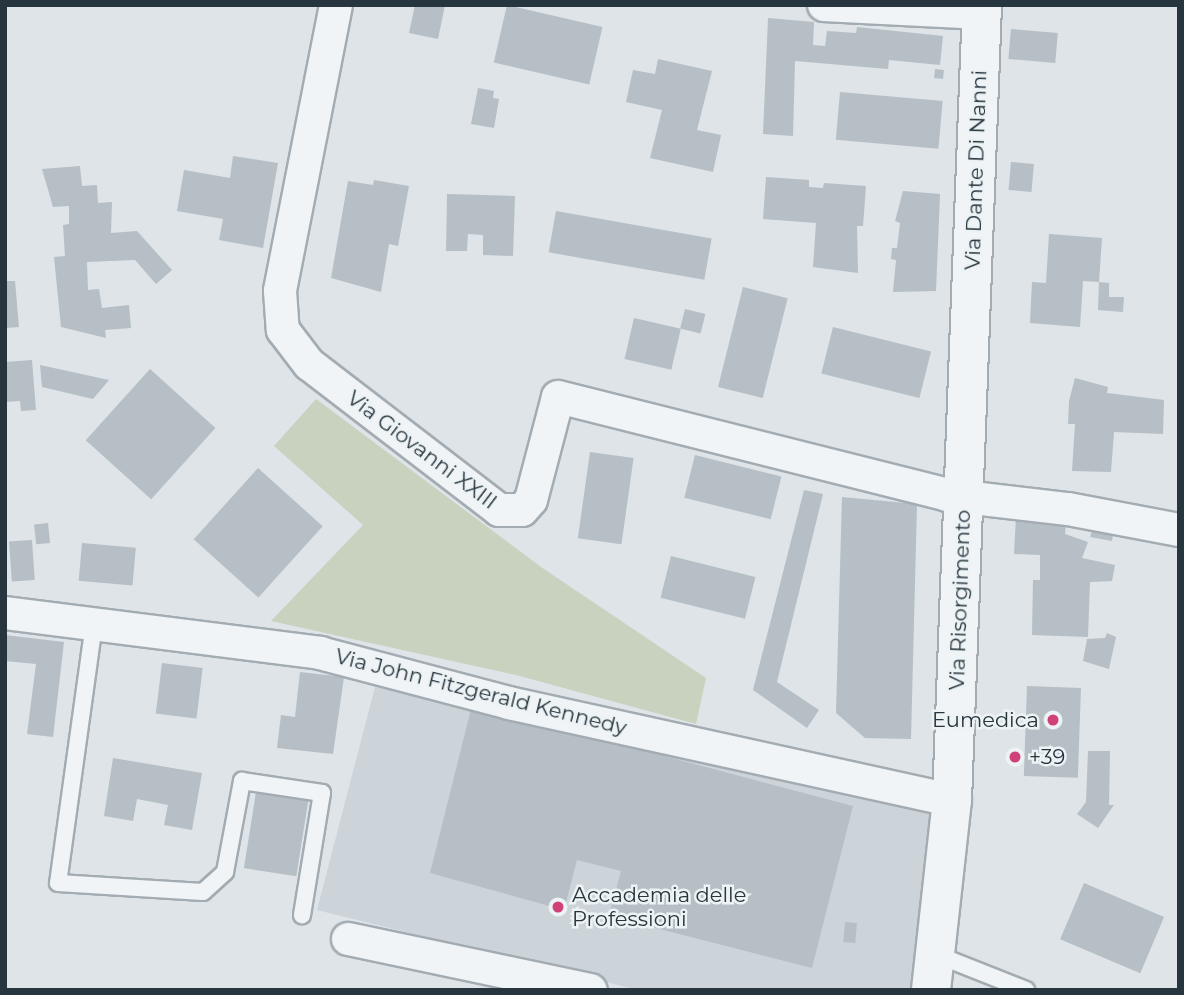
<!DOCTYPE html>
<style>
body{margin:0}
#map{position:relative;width:1184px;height:995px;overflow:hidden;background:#dee4e8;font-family:Montserrat,sans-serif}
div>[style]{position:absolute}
.built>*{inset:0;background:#ccd4da}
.green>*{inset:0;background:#c8d2bf}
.building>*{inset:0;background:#b5bfc5;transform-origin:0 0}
.roads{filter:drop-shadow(2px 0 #a3acb2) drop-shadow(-2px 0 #a3acb2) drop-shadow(0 2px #a3acb2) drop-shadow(0 -2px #a3acb2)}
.service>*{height:16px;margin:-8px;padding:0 8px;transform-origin:8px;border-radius:8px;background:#f1f4f6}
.minor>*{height:32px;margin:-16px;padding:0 16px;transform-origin:16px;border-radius:16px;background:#f1f4f6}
.tertiary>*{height:38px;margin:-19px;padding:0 19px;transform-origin:19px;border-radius:19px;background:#f1f4f6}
.dots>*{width:19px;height:19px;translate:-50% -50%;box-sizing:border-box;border:4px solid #edf3f5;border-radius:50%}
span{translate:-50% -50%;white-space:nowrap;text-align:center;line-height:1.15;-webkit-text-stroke:5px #edf3f5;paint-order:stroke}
.street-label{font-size:21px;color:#27353f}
.poi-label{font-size:21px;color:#27353f}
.right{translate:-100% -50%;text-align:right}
.left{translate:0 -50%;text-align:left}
.frame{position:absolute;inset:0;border:7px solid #27353f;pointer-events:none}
</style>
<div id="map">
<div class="built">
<div style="clip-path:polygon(375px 687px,938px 806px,916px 990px,638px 990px,317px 910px)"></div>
</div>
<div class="green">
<div style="clip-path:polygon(316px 399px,541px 567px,706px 678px,696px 724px,516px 675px,271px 621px,363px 525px,274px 446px)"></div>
</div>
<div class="building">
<div style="clip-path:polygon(415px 5px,445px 5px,438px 39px,409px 33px)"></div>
<div style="left:507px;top:5px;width:98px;height:59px;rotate:13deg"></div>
<div style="clip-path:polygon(768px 18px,814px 22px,813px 45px,825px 46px,827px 31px,856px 33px,857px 27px,943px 36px,940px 65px,889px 60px,888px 69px,795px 61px,793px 136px,763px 134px)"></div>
<div style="left:1011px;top:29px;width:47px;height:30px;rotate:5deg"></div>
<div style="clip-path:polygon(658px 59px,712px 71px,697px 130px,721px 135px,713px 172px,650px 158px,662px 110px,626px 102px,633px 70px,655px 74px)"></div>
<div style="left:935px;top:69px;width:9px;height:9px;rotate:6deg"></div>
<div style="clip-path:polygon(478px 88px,494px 91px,493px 98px,499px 99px,494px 128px,471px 124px)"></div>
<div style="left:840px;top:92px;width:103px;height:48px;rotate:5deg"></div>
<div style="clip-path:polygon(233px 156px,278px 163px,263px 248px,219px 240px,223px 219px,177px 211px,184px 170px,230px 178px)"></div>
<div style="left:1011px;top:162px;width:23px;height:28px;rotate:5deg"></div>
<div style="clip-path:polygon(80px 166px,82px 186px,97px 185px,98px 203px,112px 202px,111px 233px,137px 231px,172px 270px,156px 284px,135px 260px,87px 262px,88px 290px,99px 289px,102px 308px,129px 305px,131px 328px,105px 330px,106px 338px,61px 327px,54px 257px,65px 256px,63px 225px,69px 224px,69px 206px,53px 207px,42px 169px)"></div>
<div style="clip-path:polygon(766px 177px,809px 180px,809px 187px,823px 188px,824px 183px,866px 186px,863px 226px,857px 226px,858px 273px,813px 267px,816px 223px,763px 219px)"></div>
<div style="clip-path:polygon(374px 180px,409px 186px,398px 246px,389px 244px,381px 292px,331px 278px,348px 181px,373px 185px)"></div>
<div style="clip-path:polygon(903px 191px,940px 194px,936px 291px,893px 292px,896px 260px,891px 259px,892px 248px,897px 248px,900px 223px,895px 221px)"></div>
<div style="clip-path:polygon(447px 194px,515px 196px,513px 256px,483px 255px,483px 235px,468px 234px,467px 251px,446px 251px)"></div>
<div style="left:556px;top:211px;width:158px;height:42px;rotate:10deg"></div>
<div style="clip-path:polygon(1049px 234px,1102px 238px,1099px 282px,1109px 283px,1109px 297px,1124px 297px,1123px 312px,1098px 310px,1099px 282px,1083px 281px,1080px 327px,1030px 323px,1032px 282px,1046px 283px)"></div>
<div style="clip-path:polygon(5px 281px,15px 281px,19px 327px,5px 328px)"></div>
<div style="left:743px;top:287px;width:46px;height:103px;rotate:14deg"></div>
<div style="left:685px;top:309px;width:21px;height:20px;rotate:14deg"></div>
<div style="left:634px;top:318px;width:48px;height:42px;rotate:13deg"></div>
<div style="left:833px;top:327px;width:101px;height:48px;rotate:14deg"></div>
<div style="clip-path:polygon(32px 360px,36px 410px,21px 411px,20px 401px,5px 402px,5px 362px)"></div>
<div style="clip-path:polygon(40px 365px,109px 380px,93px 399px,42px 387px)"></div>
<div style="left:150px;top:369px;width:88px;height:96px;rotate:42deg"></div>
<div style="clip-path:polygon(1075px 378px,1108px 387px,1107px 393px,1164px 400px,1163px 434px,1114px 432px,1111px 472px,1072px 471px,1075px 424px,1068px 424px,1069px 401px)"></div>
<div style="left:590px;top:452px;width:44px;height:87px;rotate:8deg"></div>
<div style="left:695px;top:455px;width:89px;height:44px;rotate:14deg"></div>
<div style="left:258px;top:468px;width:87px;height:96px;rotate:42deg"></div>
<div style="clip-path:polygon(804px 490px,823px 494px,777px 682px,819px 710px,807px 728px,753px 690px)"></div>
<div style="clip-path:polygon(842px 497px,917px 504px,911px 739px,865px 738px,836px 713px)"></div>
<div style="clip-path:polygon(1016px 517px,1066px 520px,1065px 534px,1088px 542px,1082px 558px,1115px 565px,1112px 581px,1090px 582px,1088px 637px,1032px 635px,1033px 580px,1040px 580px,1040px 555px,1014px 554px)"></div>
<div style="left:48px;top:523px;width:20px;height:14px;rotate:84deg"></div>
<div style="clip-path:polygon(1094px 524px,1114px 529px,1112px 541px,1090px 537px)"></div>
<div style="left:32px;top:540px;width:40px;height:23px;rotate:86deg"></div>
<div style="left:82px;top:543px;width:54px;height:38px;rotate:5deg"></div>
<div style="left:671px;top:556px;width:87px;height:43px;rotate:14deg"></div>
<div style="clip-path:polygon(1107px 633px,1116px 637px,1109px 669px,1083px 661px,1087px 639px,1105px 638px)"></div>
<div style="clip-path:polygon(5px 635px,64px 642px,53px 737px,27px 734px,36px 664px,5px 661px)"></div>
<div style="left:162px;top:663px;width:41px;height:51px;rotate:7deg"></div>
<div style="clip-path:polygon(300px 672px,344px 677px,333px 754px,277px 748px,281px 715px,295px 717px)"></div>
<div style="left:1027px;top:686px;width:54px;height:90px;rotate:2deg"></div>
<div style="clip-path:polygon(472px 705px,853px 806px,812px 968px,609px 916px,621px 871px,577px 860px,564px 910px,430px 873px)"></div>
<div style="clip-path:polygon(1088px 751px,1110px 751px,1109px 805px,1114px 805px,1098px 828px,1077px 814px,1086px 802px)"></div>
<div style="clip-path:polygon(113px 758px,202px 773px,192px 830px,164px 825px,168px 805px,137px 799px,133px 821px,104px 816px)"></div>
<div style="left:256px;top:792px;width:53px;height:77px;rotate:9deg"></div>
<div style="left:1084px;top:883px;width:87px;height:61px;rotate:23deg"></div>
<div style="left:845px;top:922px;width:12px;height:20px;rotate:5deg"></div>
</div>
<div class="roads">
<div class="service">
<div style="left:94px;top:624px;width:261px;rotate:97.9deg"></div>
<div style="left:58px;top:883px;width:145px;rotate:3.6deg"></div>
<div style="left:203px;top:892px;width:30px;rotate:-42deg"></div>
<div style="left:225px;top:872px;width:93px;rotate:-79.4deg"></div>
<div style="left:242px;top:781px;width:81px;rotate:8.5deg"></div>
<div style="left:322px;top:793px;width:124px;rotate:99.3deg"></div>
<div style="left:935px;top:954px;width:98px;rotate:21.6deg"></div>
</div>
<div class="minor">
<div style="left:336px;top:5px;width:291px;rotate:101.1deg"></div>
<div style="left:280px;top:291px;width:39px;rotate:86deg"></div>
<div style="left:283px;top:330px;width:43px;rotate:52.6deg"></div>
<div style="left:309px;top:364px;width:240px;rotate:37.5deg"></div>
<div style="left:499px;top:510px;width:23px"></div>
<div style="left:522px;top:510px;width:13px;rotate:-48deg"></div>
<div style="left:531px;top:500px;width:106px;rotate:-75.3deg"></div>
<div style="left:558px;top:397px;width:401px;rotate:14.1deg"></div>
<div style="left:947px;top:495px;width:122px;rotate:6.6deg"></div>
<div style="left:1068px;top:509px;width:113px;rotate:10.7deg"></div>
<div style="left:824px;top:5px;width:157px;rotate:2.9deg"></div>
<div style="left:5px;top:613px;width:318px;rotate:7.2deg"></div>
<div style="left:320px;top:653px;width:196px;rotate:14.8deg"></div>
<div style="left:509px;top:703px;width:453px;rotate:12.4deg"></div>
<div style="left:348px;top:939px;width:248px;rotate:11.9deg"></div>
</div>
<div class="tertiary">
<div style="left:931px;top:990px;width:191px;rotate:-83.7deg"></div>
<div style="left:952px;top:800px;width:796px;rotate:-87.84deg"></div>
</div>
</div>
<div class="dots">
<div style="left:1053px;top:720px;background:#d04079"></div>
<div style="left:1015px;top:757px;background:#d04079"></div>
<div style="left:558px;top:907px;background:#d04079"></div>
</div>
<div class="street-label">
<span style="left:976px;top:170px;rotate:-88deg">Via Dante Di Nanni</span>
<span style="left:422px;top:450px;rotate:37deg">Via Giovanni XXIII</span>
<span style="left:960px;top:600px;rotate:-88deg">Via Risorgimento</span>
<span style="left:481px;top:692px;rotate:14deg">Via John Fitzgerald Kennedy</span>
</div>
<div class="poi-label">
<span class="right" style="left:1039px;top:720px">Eumedica</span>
<span class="left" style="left:1029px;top:757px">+39</span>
<span class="left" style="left:572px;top:907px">Accademia delle<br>Professioni</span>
</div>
<div class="frame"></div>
</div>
